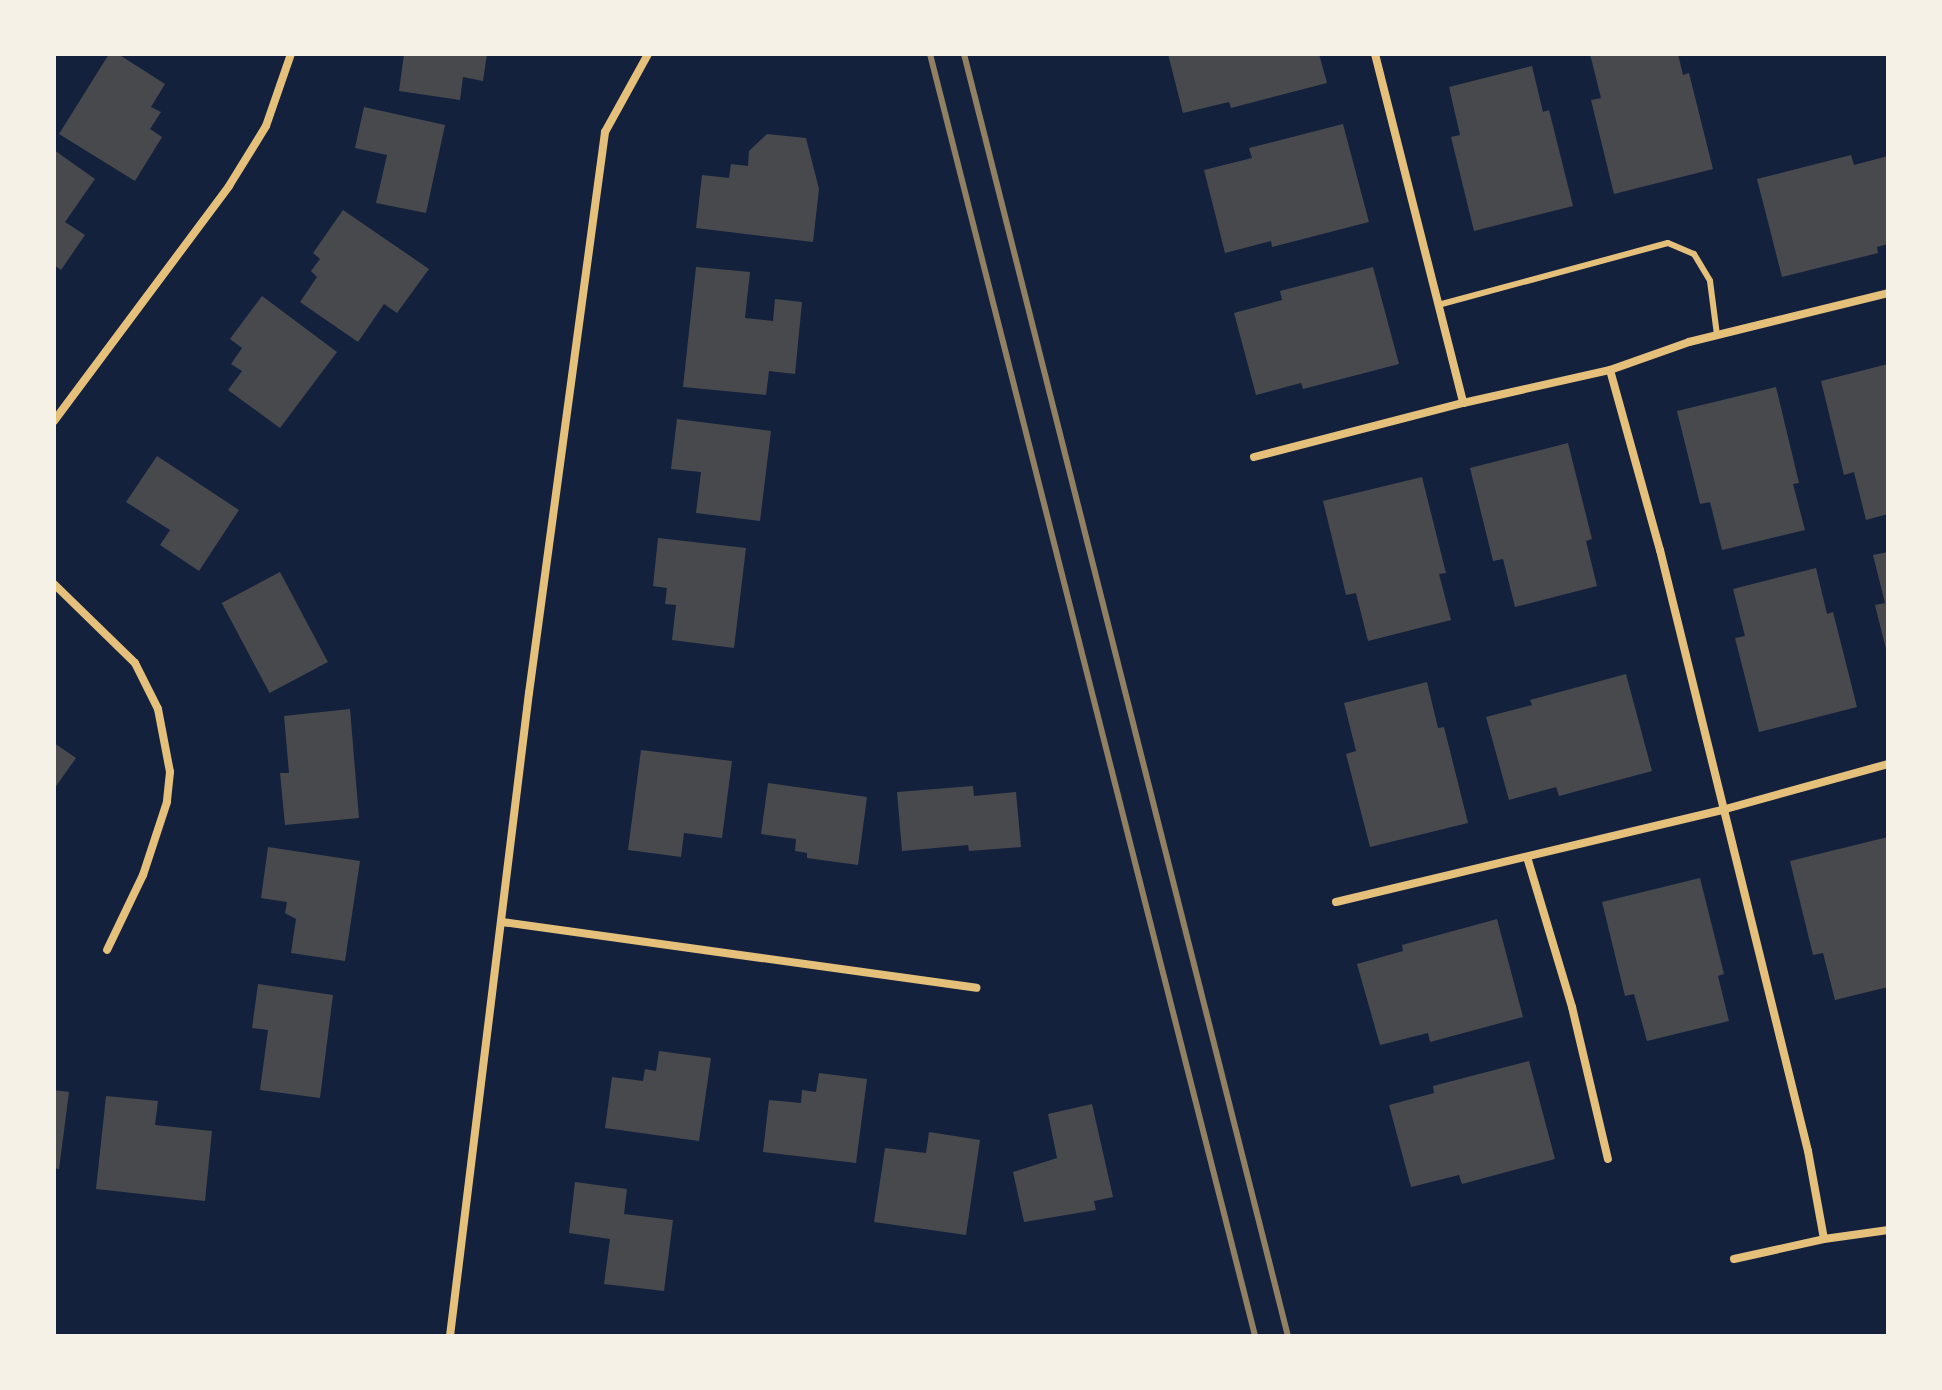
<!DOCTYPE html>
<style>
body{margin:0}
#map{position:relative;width:1942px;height:1390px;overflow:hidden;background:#14213d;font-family:Poppins,sans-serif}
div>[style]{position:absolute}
.building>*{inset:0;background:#48494c;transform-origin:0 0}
.service>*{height:6px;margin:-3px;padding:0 3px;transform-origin:3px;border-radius:3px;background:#e5c07b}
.minor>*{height:8px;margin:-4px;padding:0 4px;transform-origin:4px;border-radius:4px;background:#e5c07b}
.rail>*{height:6px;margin:-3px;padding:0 3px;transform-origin:3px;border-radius:3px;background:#918062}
span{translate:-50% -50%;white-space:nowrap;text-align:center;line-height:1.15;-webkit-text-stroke:6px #f6f1e7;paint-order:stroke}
.frame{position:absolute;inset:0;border:56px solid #f6f1e7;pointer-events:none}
</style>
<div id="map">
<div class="building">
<div style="clip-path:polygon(109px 54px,118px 54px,165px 84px,151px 107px,161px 112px,150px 129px,162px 137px,135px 181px,59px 134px)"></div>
<div style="clip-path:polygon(404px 54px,487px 54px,483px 81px,463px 77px,460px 100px,399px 91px)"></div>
<div style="clip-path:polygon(1168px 54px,1319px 54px,1327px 83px,1231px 108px,1229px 102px,1183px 113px)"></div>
<div style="clip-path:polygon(1590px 54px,1678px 54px,1683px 75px,1689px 73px,1713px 169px,1614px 194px,1591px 100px,1601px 98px)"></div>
<div style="clip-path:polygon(1532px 66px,1543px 112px,1549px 110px,1573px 206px,1474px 231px,1451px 137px,1460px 135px,1449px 87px)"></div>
<div style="clip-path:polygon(364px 107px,445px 125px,426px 213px,376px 203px,387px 155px,355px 148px)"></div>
<div style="clip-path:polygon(1343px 124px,1369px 222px,1272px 247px,1271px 241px,1225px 253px,1204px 170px,1252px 158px,1249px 148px)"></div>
<div style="clip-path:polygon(767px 134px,806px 138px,819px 189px,813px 242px,696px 228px,702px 175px,729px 178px,731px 164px,748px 166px,749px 151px)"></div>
<div style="clip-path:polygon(54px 150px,95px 179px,65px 222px,85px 235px,61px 270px,54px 265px)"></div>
<div style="clip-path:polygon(1851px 155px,1854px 165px,1888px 156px,1888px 244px,1877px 247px,1878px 253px,1782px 277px,1757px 179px)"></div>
<div style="clip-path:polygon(343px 210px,429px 269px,397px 313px,384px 304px,358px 342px,300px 302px,317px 277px,311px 271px,320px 259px,313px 253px)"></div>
<div style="clip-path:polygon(696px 267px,750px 272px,745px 318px,773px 321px,775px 299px,802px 302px,795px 374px,769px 371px,766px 395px,683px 387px)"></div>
<div style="clip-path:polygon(1373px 267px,1399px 364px,1303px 389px,1301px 383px,1256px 395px,1234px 313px,1282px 300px,1280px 291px)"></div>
<div style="clip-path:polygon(262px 296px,337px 352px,280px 428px,228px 390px,242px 371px,231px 364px,242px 348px,230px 339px)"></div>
<div style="clip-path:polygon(1888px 364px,1888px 514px,1866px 520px,1854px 472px,1844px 475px,1821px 381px)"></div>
<div style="clip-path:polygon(1776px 387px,1799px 483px,1793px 484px,1805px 530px,1722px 550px,1710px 502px,1700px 504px,1677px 411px)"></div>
<div style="clip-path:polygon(677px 419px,771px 431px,760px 521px,696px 513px,701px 472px,671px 469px)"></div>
<div style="clip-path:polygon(1568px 443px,1592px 539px,1586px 541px,1597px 586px,1515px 607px,1503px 559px,1493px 561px,1470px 468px)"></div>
<div style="clip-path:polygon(157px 456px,239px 510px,199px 571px,160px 545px,170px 530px,126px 502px)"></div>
<div style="clip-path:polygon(1422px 477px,1446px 573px,1439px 574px,1451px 620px,1368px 641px,1356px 593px,1346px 595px,1323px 501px)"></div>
<div style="clip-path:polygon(658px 538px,746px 548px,734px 648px,672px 640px,676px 605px,665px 604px,667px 588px,653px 586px)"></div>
<div style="clip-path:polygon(1888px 552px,1888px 653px,1887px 653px,1875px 605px,1885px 603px,1873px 555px)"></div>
<div style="clip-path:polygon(1816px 568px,1827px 614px,1833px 612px,1857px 707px,1759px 732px,1735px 638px,1745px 636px,1733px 589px)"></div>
<div style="left:280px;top:572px;width:102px;height:66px;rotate:62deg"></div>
<div style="clip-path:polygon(1626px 674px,1652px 771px,1559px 796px,1556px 787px,1509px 800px,1486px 717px,1532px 705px,1530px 700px)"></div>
<div style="clip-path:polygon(1427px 682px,1438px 728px,1444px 727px,1468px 823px,1370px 847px,1346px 754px,1356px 751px,1344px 703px)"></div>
<div style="clip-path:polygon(350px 709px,359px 818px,285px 825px,280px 773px,289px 773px,284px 716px)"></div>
<div style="clip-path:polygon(54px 743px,76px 758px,54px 789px)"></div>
<div style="clip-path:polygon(641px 750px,732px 761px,722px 838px,684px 833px,681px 857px,628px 850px)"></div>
<div style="clip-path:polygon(768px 783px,867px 797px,858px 865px,807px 858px,807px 853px,795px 851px,796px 839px,761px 834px)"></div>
<div style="clip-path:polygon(973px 786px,974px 796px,1016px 792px,1021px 847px,969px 851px,968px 845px,902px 851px,897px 792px)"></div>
<div style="clip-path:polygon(1888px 837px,1888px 987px,1835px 1000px,1823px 953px,1813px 955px,1790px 861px)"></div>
<div style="clip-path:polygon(268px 847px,360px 861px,345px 961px,291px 953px,296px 919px,285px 913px,287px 902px,261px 898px)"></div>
<div style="clip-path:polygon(1700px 878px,1724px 974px,1718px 976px,1729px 1021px,1647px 1041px,1634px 994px,1625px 996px,1602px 902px)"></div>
<div style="clip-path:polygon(1497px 919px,1523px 1017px,1430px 1042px,1428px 1033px,1380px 1045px,1357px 964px,1403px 951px,1402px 945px)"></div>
<div style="clip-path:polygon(258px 984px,333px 995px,320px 1098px,260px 1090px,268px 1030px,252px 1028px)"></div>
<div style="clip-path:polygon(659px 1051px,711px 1058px,699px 1141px,605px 1128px,612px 1077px,643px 1081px,645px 1069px,656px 1071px)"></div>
<div style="clip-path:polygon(1529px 1061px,1555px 1159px,1462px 1184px,1459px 1175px,1411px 1187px,1389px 1105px,1434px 1093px,1433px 1086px)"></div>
<div style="clip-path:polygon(819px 1073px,867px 1079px,856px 1163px,763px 1152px,769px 1100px,801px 1103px,802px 1090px,816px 1092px)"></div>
<div style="clip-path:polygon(54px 1090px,69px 1092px,59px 1169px,54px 1168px)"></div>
<div style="clip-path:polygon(106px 1096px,158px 1101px,155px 1125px,212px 1131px,205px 1201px,96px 1189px)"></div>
<div style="clip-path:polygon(1092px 1104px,1113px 1197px,1094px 1201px,1096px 1210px,1024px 1222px,1013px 1172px,1057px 1158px,1048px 1114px)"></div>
<div style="clip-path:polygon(929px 1132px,980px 1140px,966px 1235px,874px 1222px,885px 1148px,926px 1153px)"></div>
<div style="clip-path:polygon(575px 1182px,627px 1189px,624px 1214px,673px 1220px,664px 1291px,604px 1284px,610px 1239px,569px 1233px)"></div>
</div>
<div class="service">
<div style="left:1438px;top:305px;width:238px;rotate:-15.1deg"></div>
<div style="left:1668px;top:243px;width:28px;rotate:23deg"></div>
<div style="left:1694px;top:254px;width:31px;rotate:59deg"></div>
<div style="left:1710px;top:281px;width:54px;rotate:82.6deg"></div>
</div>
<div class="minor">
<div style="left:1375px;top:54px;width:360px;rotate:75.8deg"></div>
<div style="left:1610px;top:370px;width:187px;rotate:74.5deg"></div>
<div style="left:1660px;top:550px;width:619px;rotate:76.17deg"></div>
<div style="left:1808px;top:1151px;width:89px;rotate:79.7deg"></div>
<div style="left:54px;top:421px;width:293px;rotate:-53.3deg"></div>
<div style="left:229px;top:186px;width:70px;rotate:-58.3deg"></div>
<div style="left:266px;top:126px;width:76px;rotate:-70.9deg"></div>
<div style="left:1254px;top:457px;width:216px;rotate:-14.5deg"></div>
<div style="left:1463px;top:403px;width:151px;rotate:-12.7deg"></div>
<div style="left:1610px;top:370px;width:84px;rotate:-19.5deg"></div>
<div style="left:1689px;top:342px;width:205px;rotate:-13.8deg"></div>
<div style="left:54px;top:584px;width:113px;rotate:44.3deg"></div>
<div style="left:135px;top:663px;width:51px;rotate:63.4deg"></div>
<div style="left:158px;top:709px;width:64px;rotate:79.2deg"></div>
<div style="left:170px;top:772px;width:30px;rotate:96deg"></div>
<div style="left:167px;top:802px;width:77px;rotate:108.2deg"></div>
<div style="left:143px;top:875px;width:83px;rotate:115.6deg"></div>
<div style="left:1527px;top:857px;width:157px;rotate:73.3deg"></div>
<div style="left:1572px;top:1007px;width:156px;rotate:76.7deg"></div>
<div style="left:1336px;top:902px;width:397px;rotate:-13.4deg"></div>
<div style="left:1722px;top:810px;width:172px;rotate:-15.5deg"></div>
<div style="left:502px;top:922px;width:479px;rotate:7.9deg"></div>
<div style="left:1734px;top:1259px;width:92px;rotate:-12.5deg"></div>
<div style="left:1824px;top:1239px;width:65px;rotate:-8deg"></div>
<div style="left:450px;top:1336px;width:648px;rotate:-83deg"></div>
<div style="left:529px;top:693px;width:566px;rotate:-82.28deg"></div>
<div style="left:605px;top:132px;width:89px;rotate:-61.1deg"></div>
</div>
<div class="rail">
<div style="left:930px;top:54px;width:1323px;rotate:75.77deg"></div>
<div style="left:964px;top:54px;width:1322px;rotate:75.82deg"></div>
</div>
<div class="frame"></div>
</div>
